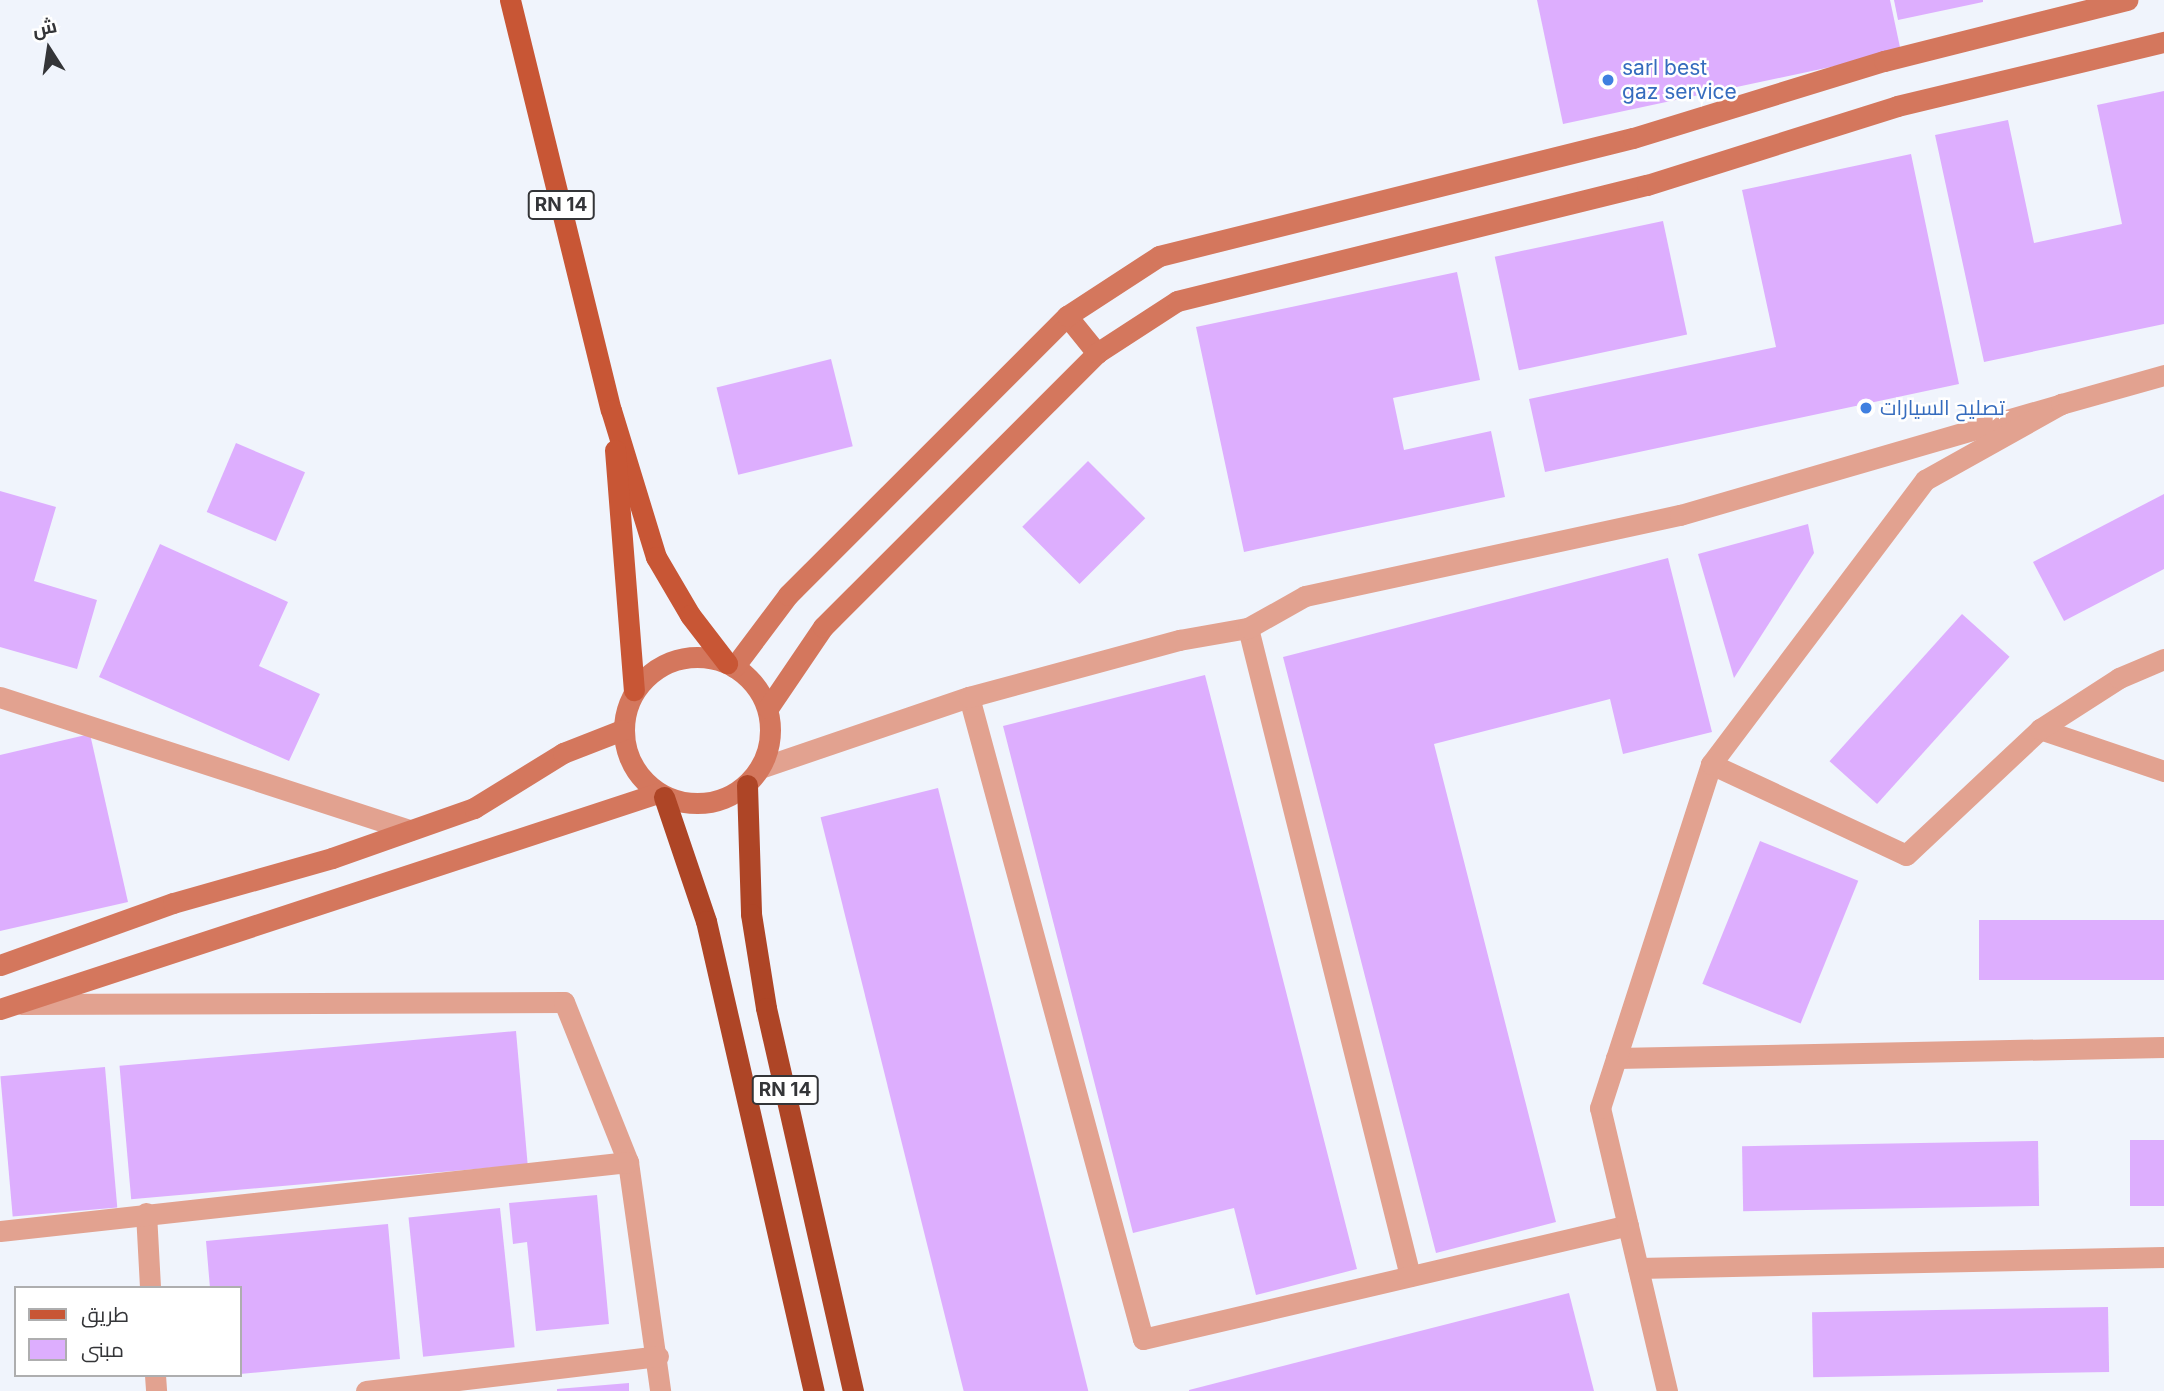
<!DOCTYPE html>
<meta charset="utf-8">
<style>
body{margin:0}
#map{position:relative;width:2164px;height:1391px;overflow:hidden;background:#f0f4fc;font-family:Inter,Cairo,sans-serif}
div>[style]{position:absolute}
.building>*{inset:0;background:#ddaefe;transform-origin:0 0}
.street>*{height:21px;margin:-10.5px;padding:0 10.5px;transform-origin:10.5px;border-radius:10.5px;background:#e2a290}
.secondary>*{height:21px;margin:-10.5px;padding:0 10.5px;transform-origin:10.5px;border-radius:10.5px;background:#d4775d}
.secondary>.ring{margin:-10.5px;padding:0;box-sizing:content-box;background:none;border:21px solid #d4775d;border-radius:50%}
.primary>*{height:21px;margin:-10.5px;padding:0 10.5px;transform-origin:10.5px;border-radius:10.5px;background:#c85635}
.highway>*{height:21px;margin:-10.5px;padding:0 10.5px;transform-origin:10.5px;border-radius:10.5px;background:#ae4526}
.dots>*{width:19px;height:19px;translate:-50% -50%;box-sizing:border-box;border:4px solid #fff;border-radius:50%}
span{translate:-50% -50%;white-space:nowrap;text-align:center;line-height:1.15;-webkit-text-stroke:5px #fff;paint-order:stroke}
.shield-label span{padding:2px 5px;background:#fff;border:2px solid;border-radius:5px;-webkit-text-stroke-width:0}
.shield-label{font-size:19px;color:#343538;font-weight:700}
.shop-label{font-size:21px;color:#366cbe}
.left{translate:0 -50%;text-align:left}
.legend{position:absolute;left:14px;top:1286px;width:228px;height:91px;box-sizing:border-box;background:#fff;border:2px solid #aeaeaf;margin:0;padding:9px 12px;list-style:none;font-size:21px;color:#343538}
.legend li{display:flex;align-items:center;gap:14px;height:35px}
.legend b{width:35px;border:2px solid #aeaeaf}
.north{position:absolute;left:14px;top:14px;width:70px;height:70px;-webkit-text-stroke:5px #fff;paint-order:stroke;rotate:348deg;font-size:19px;font-weight:700;line-height:28px;text-align:center;color:#343538}
.north::after{content:'';display:block;margin:auto;width:24px;height:32px;background:#343538;clip-path:polygon(50% 0,100% 100%,50% 72%,0 100%)}
</style>
<div id="map">
<div class="building">
<div style="clip-path:polygon(1537px 0,1890px 0,1901px 52px,1563px 124px)"></div>
<div style="clip-path:polygon(1894px 0,1983px 0,1983px 2px,1898px 20px)"></div>
<div style="clip-path:polygon(2164px 91px,2164px 324px,1984px 362px,1935px 135px,2008px 120px,2034px 243px,2122px 224px,2097px 105px)"></div>
<div style="clip-path:polygon(1911px 154px,1959px 384px,1545px 472px,1529px 399px,1776px 347px,1742px 190px)"></div>
<div style="left:1663px;top:221px;width:116px;height:172px;rotate:78deg"></div>
<div style="clip-path:polygon(1457px 272px,1480px 380px,1393px 398px,1404px 450px,1491px 431px,1505px 497px,1244px 552px,1196px 327px)"></div>
<div style="left:831px;top:359px;width:90px;height:118px;rotate:76deg"></div>
<div style="left:236px;top:443px;width:75px;height:75px;rotate:23deg"></div>
<div style="left:1088px;top:461px;width:81px;height:93px;rotate:45deg"></div>
<div style="clip-path:polygon(0 491px,56px 507px,34px 581px,97px 600px,77px 669px,0 647px)"></div>
<div style="clip-path:polygon(2164px 494px,2164px 569px,2064px 621px,2033px 562px)"></div>
<div style="clip-path:polygon(1808px 524px,1814px 553px,1734px 678px,1698px 554px)"></div>
<div style="clip-path:polygon(160px 544px,288px 602px,259px 666px,320px 694px,289px 761px,99px 677px)"></div>
<div style="clip-path:polygon(1668px 558px,1712px 732px,1623px 754px,1610px 699px,1434px 744px,1556px 1222px,1436px 1253px,1283px 657px)"></div>
<div style="left:1962px;top:614px;width:64px;height:198px;rotate:42deg"></div>
<div style="clip-path:polygon(1205px 675px,1357px 1269px,1256px 1295px,1234px 1208px,1133px 1233px,1003px 726px)"></div>
<div style="clip-path:polygon(90px 734px,128px 902px,0 931px,0 755px)"></div>
<div style="left:938px;top:788px;width:622px;height:121px;rotate:76deg"></div>
<div style="left:1760px;top:841px;width:106px;height:154px;rotate:22deg"></div>
<div style="left:2164px;top:920px;width:60px;height:185px;rotate:90deg"></div>
<div style="left:516px;top:1031px;width:134px;height:398px;rotate:85deg"></div>
<div style="left:105px;top:1067px;width:141px;height:105px;rotate:85deg"></div>
<div style="left:2130px;top:1140px;width:34px;height:66px"></div>
<div style="left:2038px;top:1141px;width:65px;height:296px;rotate:89deg"></div>
<div style="clip-path:polygon(597px 1195px,609px 1324px,536px 1331px,527px 1242px,513px 1244px,509px 1203px)"></div>
<div style="left:500px;top:1208px;width:140px;height:92px;rotate:84deg"></div>
<div style="clip-path:polygon(388px 1224px,400px 1359px,240px 1374px,240px 1288px,210px 1288px,206px 1241px)"></div>
<div style="clip-path:polygon(1569px 1293px,1594px 1391px,1189px 1391px,1189px 1390px)"></div>
<div style="left:2108px;top:1307px;width:65px;height:296px;rotate:89deg"></div>
<div style="clip-path:polygon(629px 1383px,629px 1391px,557px 1391px,557px 1389px)"></div>
</div>
<div class="street">
<div style="left:1248px;top:628px;width:668px;rotate:75.96deg"></div>
<div style="left:0;top:697px;width:431px;rotate:18deg"></div>
<div style="left:969px;top:697px;width:665px;rotate:74.84deg"></div>
<div style="left:1143px;top:1339px;width:498px;rotate:-13.2deg"></div>
<div style="left:2040px;top:729px;width:131px;rotate:18.7deg"></div>
<div style="left:1711px;top:764px;width:215px;rotate:25deg"></div>
<div style="left:1906px;top:855px;width:184px;rotate:-43.2deg"></div>
<div style="left:2040px;top:729px;width:94px;rotate:-32.8deg"></div>
<div style="left:2119px;top:678px;width:49px;rotate:-22.9deg"></div>
<div style="left:760px;top:768px;width:221px;rotate:-18.8deg"></div>
<div style="left:969px;top:697px;width:218px;rotate:-15.2deg"></div>
<div style="left:1179px;top:640px;width:70px;rotate:-9.9deg"></div>
<div style="left:1248px;top:628px;width:65px;rotate:-29.3deg"></div>
<div style="left:1305px;top:596px;width:384px;rotate:-12.2deg"></div>
<div style="left:1680px;top:515px;width:397px;rotate:-16.2deg"></div>
<div style="left:21px;top:1004px;width:543px;rotate:-0.21deg"></div>
<div style="left:564px;top:1002px;width:172px;rotate:68.2deg"></div>
<div style="left:628px;top:1162px;width:231px;rotate:82deg"></div>
<div style="left:1616px;top:1058px;width:548px;rotate:-1.15deg"></div>
<div style="left:146px;top:1213px;width:75px;rotate:86.9deg"></div>
<div style="left:0;top:1231px;width:632px;rotate:-6.27deg"></div>
<div style="left:1638px;top:1268px;width:526px;rotate:-1.2deg"></div>
<div style="left:155px;top:1375px;width:16px;rotate:86deg"></div>
<div style="left:366px;top:1391px;width:294px;rotate:-6.8deg"></div>
<div style="left:1667px;top:1391px;width:291px;rotate:-103.3deg"></div>
<div style="left:1600px;top:1108px;width:361px;rotate:-72.1deg"></div>
<div style="left:1711px;top:764px;width:356px;rotate:-53deg"></div>
<div style="left:1925px;top:480px;width:156px;rotate:-29.2deg"></div>
<div style="left:2061px;top:404px;width:107px;rotate:-15.7deg"></div>
</div>
<div class="secondary">
<div style="left:1067px;top:316px;width:48px;rotate:51deg"></div>
<div class="ring" style="left:624px;top:657px;width:125px;height:125px"></div>
<div style="left:734px;top:667px;width:90px;rotate:-53.1deg"></div>
<div style="left:788px;top:595px;width:395px;rotate:-45deg"></div>
<div style="left:1067px;top:316px;width:110px;rotate:-33.1deg"></div>
<div style="left:1159px;top:256px;width:488px;rotate:-14deg"></div>
<div style="left:1633px;top:138px;width:263px;rotate:-17.1deg"></div>
<div style="left:1884px;top:61px;width:251px;rotate:-14.1deg"></div>
<div style="left:768px;top:708px;width:98px;rotate:-55.8deg"></div>
<div style="left:823px;top:627px;width:387px;rotate:-45deg"></div>
<div style="left:1097px;top:353px;width:95px;rotate:-33deg"></div>
<div style="left:1177px;top:301px;width:484px;rotate:-13.9deg"></div>
<div style="left:1647px;top:185px;width:262px;rotate:-17.5deg"></div>
<div style="left:1897px;top:106px;width:275px;rotate:-13.5deg"></div>
<div style="left:0;top:965px;width:184px;rotate:-19.7deg"></div>
<div style="left:173px;top:903px;width:165px;rotate:-15.8deg"></div>
<div style="left:332px;top:858px;width:151px;rotate:-19.4deg"></div>
<div style="left:474px;top:808px;width:105px;rotate:-31.7deg"></div>
<div style="left:563px;top:753px;width:63px;rotate:-21.3deg"></div>
<div style="left:0;top:1009px;width:693px;rotate:-18.17deg"></div>
</div>
<div class="primary">
<div style="left:510px;top:0;width:422px;rotate:76.2deg"></div>
<div style="left:611px;top:410px;width:154px;rotate:73deg"></div>
<div style="left:656px;top:557px;width:67px;rotate:59.6deg"></div>
<div style="left:690px;top:615px;width:61px;rotate:52.4deg"></div>
<div style="left:615px;top:450px;width:241px;rotate:85.5deg"></div>
</div>
<div class="highway">
<div style="left:747px;top:785px;width:129px;rotate:88.2deg"></div>
<div style="left:751px;top:914px;width:95px;rotate:80.9deg"></div>
<div style="left:766px;top:1008px;width:393px;rotate:77.2deg"></div>
<div style="left:664px;top:797px;width:131px;rotate:71.3deg"></div>
<div style="left:706px;top:921px;width:482px;rotate:77.1deg"></div>
</div>
<div class="dots">
<div style="left:1608px;top:80px;background:#3f7fe0"></div>
<div style="left:1866px;top:408px;background:#3f7fe0"></div>
</div>
<div class="shield-label">
<span style="left:561px;top:205px">RN 14</span>
<span style="left:785px;top:1090px">RN 14</span>
</div>
<div class="shop-label">
<span class="left" style="left:1622px;top:80px">sarl best<br>gaz service</span>
<span class="left" style="left:1880px;top:408px">تصليح السيارات</span>
</div>
<ul class="legend">
<li><b style="height:9px;background:#c85635"></b>طريق</li>
<li><b style="height:19px;background:#ddaefe"></b>مبنى</li>
</ul>
<div class="north">ش</div>
</div>
